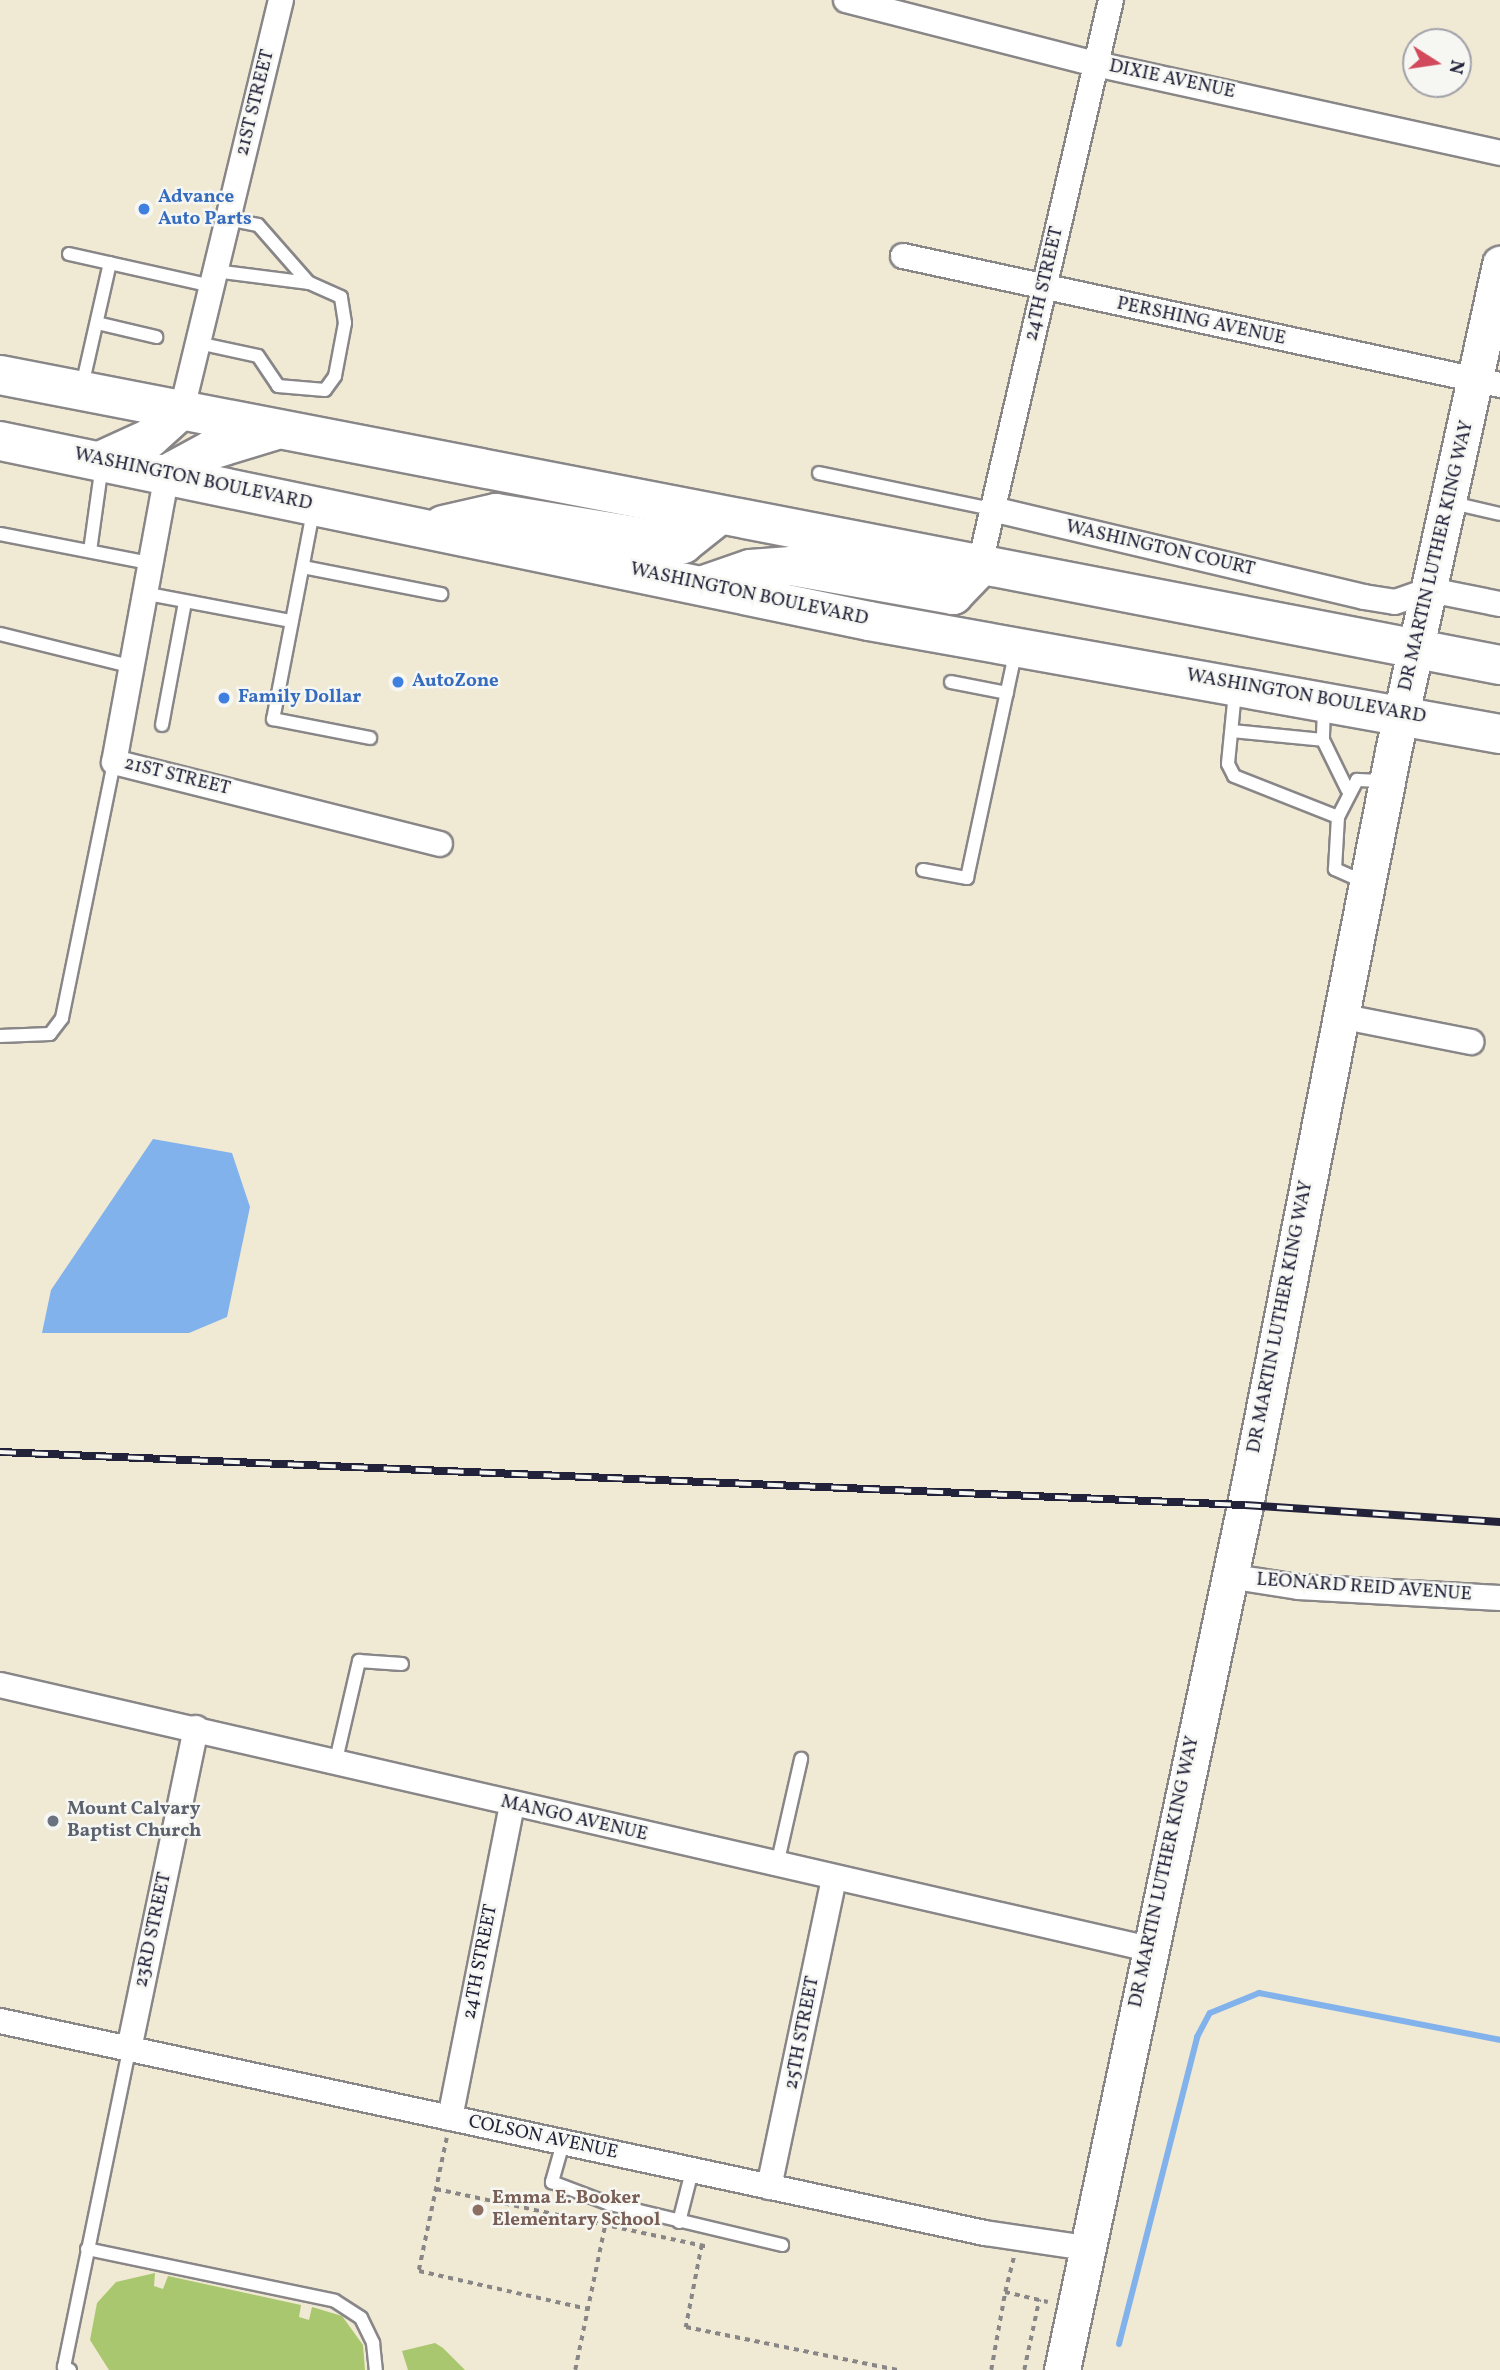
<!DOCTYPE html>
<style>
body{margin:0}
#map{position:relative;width:1500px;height:2370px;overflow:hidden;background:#f0e9d4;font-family:Vollkorn,serif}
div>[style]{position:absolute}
.green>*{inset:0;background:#a9c76f}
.water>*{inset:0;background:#81b2ec}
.stream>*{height:6px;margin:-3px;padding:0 3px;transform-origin:3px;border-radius:3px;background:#81b2ec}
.path>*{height:3.5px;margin-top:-1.75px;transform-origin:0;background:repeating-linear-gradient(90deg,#898688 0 5px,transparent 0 10px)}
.roads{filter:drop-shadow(2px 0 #898688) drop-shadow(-2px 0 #898688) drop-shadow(0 2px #898688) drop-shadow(0 -2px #898688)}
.lane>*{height:12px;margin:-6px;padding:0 6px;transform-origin:6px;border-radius:6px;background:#fff}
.street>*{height:24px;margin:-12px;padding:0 12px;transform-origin:12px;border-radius:12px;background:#fff}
.secondary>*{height:35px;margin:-17.5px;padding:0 17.5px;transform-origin:17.5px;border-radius:17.5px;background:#fff}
.primary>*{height:38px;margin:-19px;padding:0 19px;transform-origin:19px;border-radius:19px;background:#fff}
.rail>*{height:8px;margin-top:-4px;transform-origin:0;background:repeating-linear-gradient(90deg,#f6f6f2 0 16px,#22223b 0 32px);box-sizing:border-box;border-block:2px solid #22223b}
.dots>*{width:19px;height:19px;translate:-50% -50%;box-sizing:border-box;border:4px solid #f6f6f2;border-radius:50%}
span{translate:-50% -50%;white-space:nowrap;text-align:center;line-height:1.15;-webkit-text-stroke:5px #f6f6f2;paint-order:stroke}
.street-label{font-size:19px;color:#22223b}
.shop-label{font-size:19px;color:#366cbe;font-weight:700}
.left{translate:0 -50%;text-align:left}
.worship-label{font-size:19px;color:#5b616d;font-weight:700}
.education-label{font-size:19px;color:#785e54;font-weight:700}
.north{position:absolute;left:1402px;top:28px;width:70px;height:70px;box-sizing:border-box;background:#f6f6f2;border:2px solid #a1a1a9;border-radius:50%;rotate:102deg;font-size:19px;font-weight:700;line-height:28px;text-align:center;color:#22223b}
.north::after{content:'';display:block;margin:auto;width:24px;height:32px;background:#d1495b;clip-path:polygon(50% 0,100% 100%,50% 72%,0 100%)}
</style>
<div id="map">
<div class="green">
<div style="clip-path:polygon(155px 2273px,154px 2286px,163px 2289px,168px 2276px,301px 2305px,299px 2317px,309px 2320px,312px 2307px,342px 2316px,363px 2345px,365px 2370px,109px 2370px,90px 2340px,97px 2303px,116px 2282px)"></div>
<div style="clip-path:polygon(435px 2343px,443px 2348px,465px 2370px,408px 2370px,402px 2351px)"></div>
</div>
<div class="water">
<div style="clip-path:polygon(153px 1139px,232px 1153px,250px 1207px,227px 1317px,189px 1333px,42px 1333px,51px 1290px)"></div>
</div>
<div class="stream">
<div style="left:1119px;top:2344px;width:317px;rotate:-75.7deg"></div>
<div style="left:1197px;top:2037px;width:27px;rotate:-62deg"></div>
<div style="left:1210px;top:2013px;width:53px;rotate:-22.2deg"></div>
<div style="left:1259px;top:1993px;width:246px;rotate:11deg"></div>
</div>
<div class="path">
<div style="left:447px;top:2138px;width:136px;rotate:101.9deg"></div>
<div style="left:419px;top:2271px;width:173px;rotate:12.7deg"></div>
<div style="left:436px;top:2189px;width:279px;rotate:12deg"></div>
<div style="left:702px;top:2245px;width:84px;rotate:101deg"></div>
<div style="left:686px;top:2327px;width:216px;rotate:11.5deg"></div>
<div style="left:1005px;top:2292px;width:36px;rotate:-76deg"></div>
<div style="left:575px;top:2370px;width:148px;rotate:-78.3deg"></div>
<div style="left:991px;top:2370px;width:79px;rotate:-79.8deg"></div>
<div style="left:1005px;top:2292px;width:44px;rotate:13.1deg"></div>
<div style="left:1024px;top:2370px;width:72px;rotate:-77.9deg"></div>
</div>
<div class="roads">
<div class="lane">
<div style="left:69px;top:254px;width:147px;rotate:12.6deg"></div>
<div style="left:215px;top:271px;width:95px;rotate:7.3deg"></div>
<div style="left:97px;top:323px;width:61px;rotate:13.3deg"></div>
<div style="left:198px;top:343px;width:61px;rotate:12.2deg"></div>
<div style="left:258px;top:356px;width:36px;rotate:56deg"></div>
<div style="left:278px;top:386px;width:47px;rotate:4.9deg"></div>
<div style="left:325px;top:390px;width:17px;rotate:-54deg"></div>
<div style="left:335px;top:376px;width:54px;rotate:-79.3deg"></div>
<div style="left:345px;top:323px;width:26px;rotate:-99deg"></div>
<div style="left:341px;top:297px;width:35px;rotate:-156deg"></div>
<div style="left:309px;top:283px;width:77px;rotate:-131.3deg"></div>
<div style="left:258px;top:225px;width:31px;rotate:-169deg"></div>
<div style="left:82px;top:386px;width:126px;rotate:-77.2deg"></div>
<div style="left:819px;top:473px;width:177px;rotate:11.8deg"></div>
<div style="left:1448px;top:502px;width:53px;rotate:13deg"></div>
<div style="left:313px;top:512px;width:211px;rotate:100.9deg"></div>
<div style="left:273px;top:719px;width:99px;rotate:11.1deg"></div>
<div style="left:0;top:534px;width:152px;rotate:11deg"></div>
<div style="left:90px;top:551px;width:88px;rotate:-82.1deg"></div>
<div style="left:303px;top:567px;width:141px;rotate:11.1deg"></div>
<div style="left:143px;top:593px;width:151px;rotate:10.7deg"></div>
<div style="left:0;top:634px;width:133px;rotate:13.9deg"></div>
<div style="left:951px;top:682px;width:57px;rotate:11.1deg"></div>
<div style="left:1235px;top:692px;width:72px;rotate:95.6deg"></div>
<div style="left:1228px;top:764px;width:13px;rotate:63deg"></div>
<div style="left:1234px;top:776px;width:112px;rotate:21.5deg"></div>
<div style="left:1324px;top:707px;width:33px;rotate:92deg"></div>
<div style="left:1323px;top:740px;width:55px;rotate:63.9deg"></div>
<div style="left:162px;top:725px;width:125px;rotate:-79.4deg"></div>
<div style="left:1232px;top:731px;width:91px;rotate:5.6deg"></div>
<div style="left:923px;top:870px;width:45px;rotate:10.3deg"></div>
<div style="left:967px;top:878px;width:233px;rotate:-77.9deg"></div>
<div style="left:1364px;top:882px;width:32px;rotate:-156deg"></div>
<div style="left:1335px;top:869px;width:52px;rotate:-86.7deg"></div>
<div style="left:1338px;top:817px;width:42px;rotate:-62.8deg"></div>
<div style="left:1357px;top:780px;width:26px;rotate:2deg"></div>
<div style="left:0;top:1036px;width:50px;rotate:-2.3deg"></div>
<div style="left:50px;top:1034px;width:20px;rotate:-53deg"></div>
<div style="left:62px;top:1018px;width:261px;rotate:-78.5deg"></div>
<div style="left:336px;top:1760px;width:102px;rotate:-76.9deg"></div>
<div style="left:359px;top:1661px;width:43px;rotate:4deg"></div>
<div style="left:777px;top:1865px;width:109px;rotate:-77.2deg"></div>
<div style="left:563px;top:2143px;width:41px;rotate:105.8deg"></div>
<div style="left:552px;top:2182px;width:62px;rotate:20.8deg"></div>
<div style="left:610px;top:2204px;width:177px;rotate:13.4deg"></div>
<div style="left:679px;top:2222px;width:53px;rotate:-75.7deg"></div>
<div style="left:87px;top:2249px;width:253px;rotate:11.8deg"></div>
<div style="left:335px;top:2301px;width:31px;rotate:33deg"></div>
<div style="left:361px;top:2318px;width:28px;rotate:64deg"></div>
<div style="left:373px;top:2343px;width:27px;rotate:84deg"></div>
<div style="left:70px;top:2370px;width:7px;rotate:-153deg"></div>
<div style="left:64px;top:2367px;width:325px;rotate:-78.4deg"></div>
</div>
<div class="street">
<div style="left:846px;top:0;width:258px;rotate:14.4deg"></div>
<div style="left:1096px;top:64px;width:414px;rotate:12.4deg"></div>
<div style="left:903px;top:256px;width:611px;rotate:12.19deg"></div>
<div style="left:182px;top:409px;width:421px;rotate:-76.4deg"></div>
<div style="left:167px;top:474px;width:293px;rotate:100.4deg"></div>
<div style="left:114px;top:762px;width:336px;rotate:14.1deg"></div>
<div style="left:992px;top:509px;width:382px;rotate:13.3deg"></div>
<div style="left:1364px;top:597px;width:31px;rotate:9deg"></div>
<div style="left:1395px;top:602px;width:37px;rotate:-19deg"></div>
<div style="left:1430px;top:590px;width:71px;rotate:11.3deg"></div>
<div style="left:979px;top:568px;width:583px;rotate:-76.92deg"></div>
<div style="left:1340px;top:1016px;width:134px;rotate:11.2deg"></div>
<div style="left:1228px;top:1576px;width:71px;rotate:8.9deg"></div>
<div style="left:1298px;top:1587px;width:202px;rotate:3.1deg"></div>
<div style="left:0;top:1685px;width:1179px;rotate:12.94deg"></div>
<div style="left:0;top:2021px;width:1008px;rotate:12.15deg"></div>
<div style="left:985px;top:2233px;width:103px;rotate:8.4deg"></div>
<div style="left:129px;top:2049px;width:328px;rotate:-78.2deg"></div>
<div style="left:450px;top:2118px;width:318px;rotate:-78.8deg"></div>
<div style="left:769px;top:2187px;width:316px;rotate:-78.1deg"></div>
</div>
<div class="secondary">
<div style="left:1062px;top:2370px;width:884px;rotate:-78.05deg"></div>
<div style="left:1245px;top:1505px;width:768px;rotate:-78.89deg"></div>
<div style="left:1393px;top:751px;width:499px;rotate:-77.6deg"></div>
</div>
<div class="primary">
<div style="left:0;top:375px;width:1528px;rotate:10.94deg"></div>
<div style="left:0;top:441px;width:887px;rotate:11.7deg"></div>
<div style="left:869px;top:621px;width:641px;rotate:10.15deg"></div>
<div style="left:102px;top:460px;width:53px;rotate:-24.6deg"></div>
<div style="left:150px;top:438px;width:43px;rotate:-42.2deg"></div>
<div style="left:167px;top:474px;width:50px;rotate:-28.6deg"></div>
<div style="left:211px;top:450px;width:65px;rotate:-17deg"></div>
<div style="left:443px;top:525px;width:54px;rotate:-12.8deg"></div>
<div style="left:496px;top:513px;width:190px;rotate:9.4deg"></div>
<div style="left:683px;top:544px;width:43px;rotate:-38.5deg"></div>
<div style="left:704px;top:585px;width:49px;rotate:-19.2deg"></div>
<div style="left:750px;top:569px;width:41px;rotate:-4.2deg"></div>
<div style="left:791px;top:566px;width:165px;rotate:10.1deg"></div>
<div style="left:953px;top:595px;width:37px;rotate:-46deg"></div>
</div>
</div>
<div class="rail">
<div style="left:0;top:1452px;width:1246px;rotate:2.44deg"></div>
<div style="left:1245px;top:1505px;width:256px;rotate:3.8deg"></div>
</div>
<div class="dots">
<div style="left:144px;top:209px;background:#3f7fe0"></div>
<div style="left:398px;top:682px;background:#3f7fe0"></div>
<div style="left:224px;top:698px;background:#3f7fe0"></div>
<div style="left:53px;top:1821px;background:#6b7280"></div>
<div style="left:478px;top:2210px;background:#8d6e63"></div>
</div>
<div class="street-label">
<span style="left:1172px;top:80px;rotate:12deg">DIXIE AVENUE</span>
<span style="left:256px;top:103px;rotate:-76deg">21ST STREET</span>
<span style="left:1045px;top:284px;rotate:-77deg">24TH STREET</span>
<span style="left:1201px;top:322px;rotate:12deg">PERSHING AVENUE</span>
<span style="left:193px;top:480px;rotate:12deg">WASHINGTON BOULEVARD</span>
<span style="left:1160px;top:549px;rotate:13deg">WASHINGTON COURT</span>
<span style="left:1437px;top:556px;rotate:-77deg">DR MARTIN LUTHER KING WAY</span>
<span style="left:749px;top:595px;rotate:12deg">WASHINGTON BOULEVARD</span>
<span style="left:1306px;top:697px;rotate:10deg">WASHINGTON BOULEVARD</span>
<span style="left:177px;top:777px;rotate:14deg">21ST STREET</span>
<span style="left:1281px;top:1317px;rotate:-79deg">DR MARTIN LUTHER KING WAY</span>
<span style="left:1364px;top:1588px;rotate:4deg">LEONARD REID AVENUE</span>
<span style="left:574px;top:1819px;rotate:13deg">MANGO AVENUE</span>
<span style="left:1165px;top:1872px;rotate:-78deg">DR MARTIN LUTHER KING WAY</span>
<span style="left:154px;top:1930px;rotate:-78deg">23RD STREET</span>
<span style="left:481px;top:1962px;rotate:-79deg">24TH STREET</span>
<span style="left:803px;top:2033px;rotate:-79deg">25TH STREET</span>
<span style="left:543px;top:2138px;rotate:12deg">COLSON AVENUE</span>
</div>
<div class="shop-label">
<span class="left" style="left:158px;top:209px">Advance<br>Auto Parts</span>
<span class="left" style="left:412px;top:682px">AutoZone</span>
<span class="left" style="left:238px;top:698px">Family Dollar</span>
</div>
<div class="worship-label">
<span class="left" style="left:67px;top:1821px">Mount Calvary<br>Baptist Church</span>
</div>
<div class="education-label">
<span class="left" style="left:492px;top:2210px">Emma E. Booker<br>Elementary School</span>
</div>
<div class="north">N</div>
</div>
